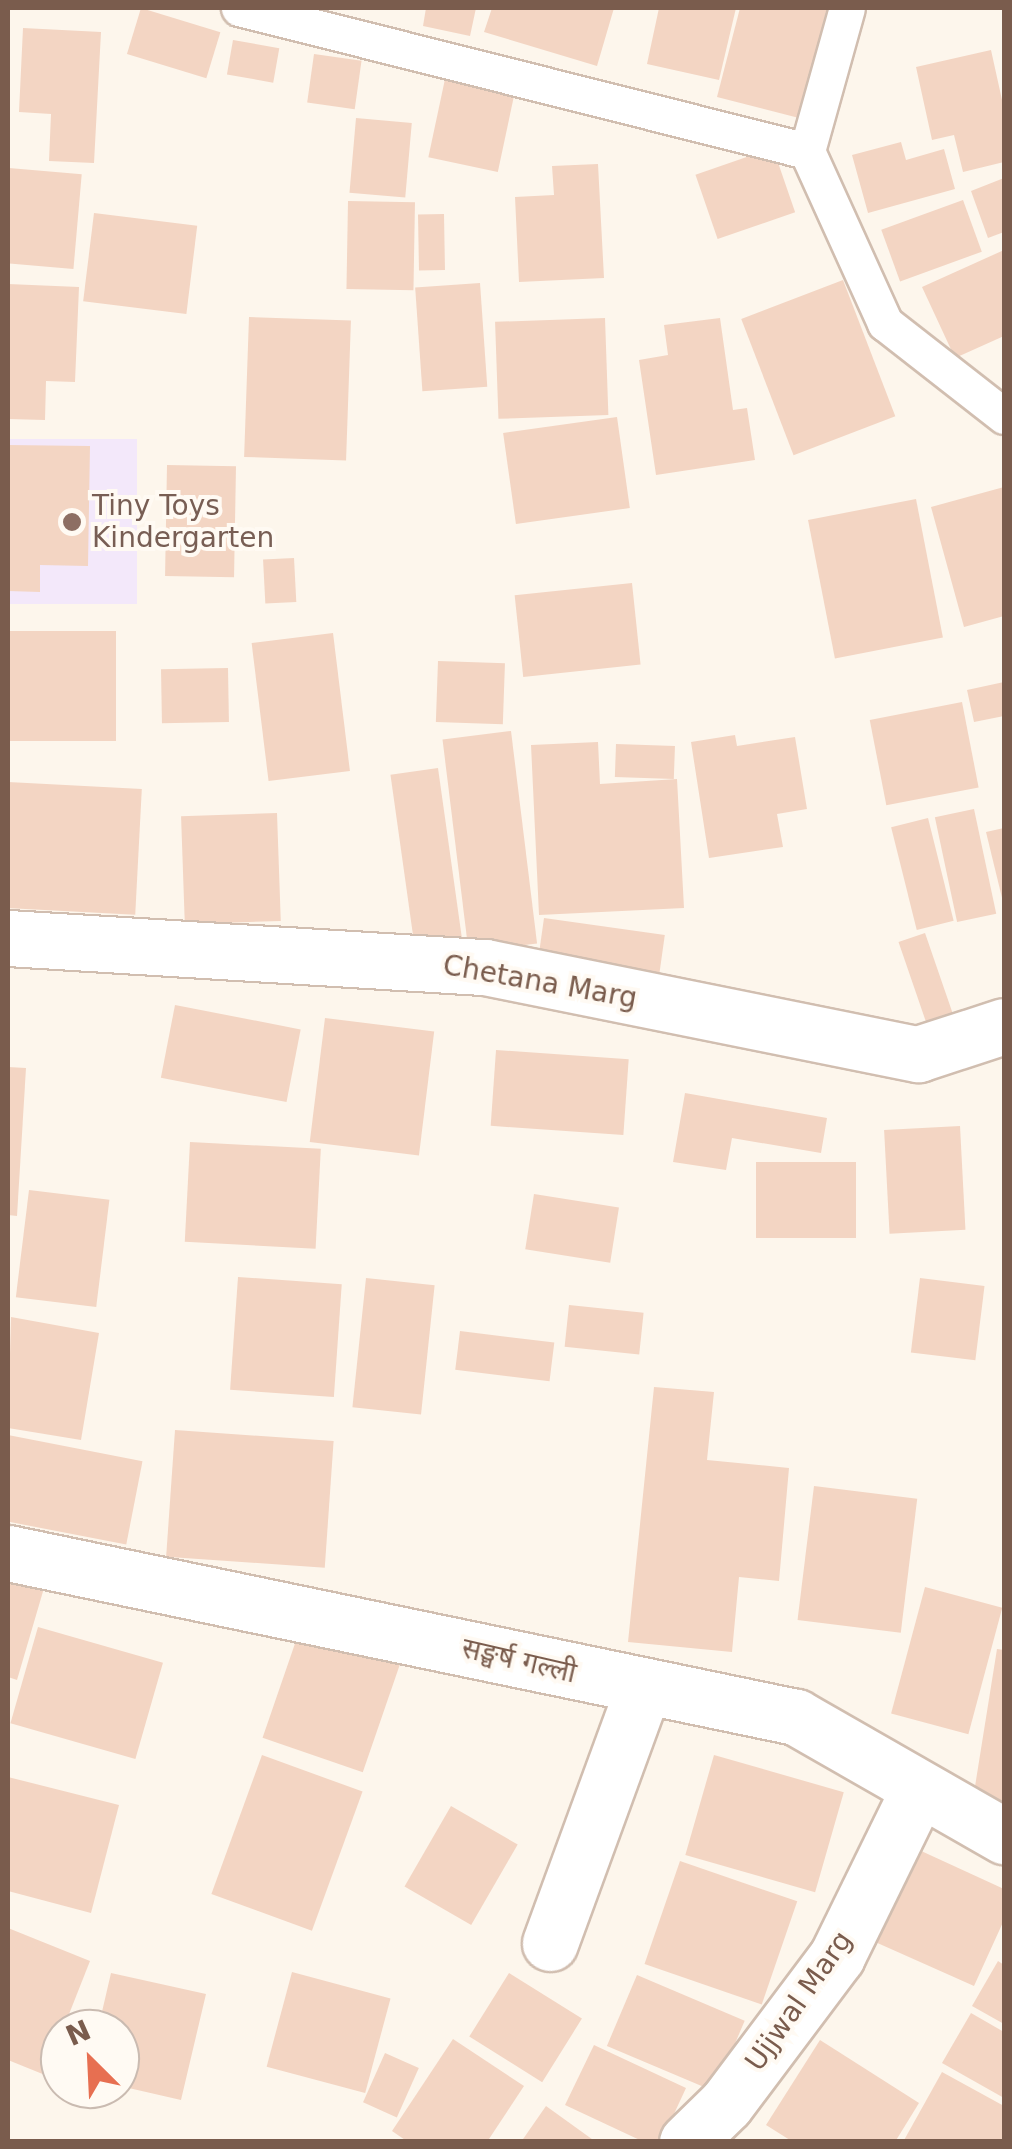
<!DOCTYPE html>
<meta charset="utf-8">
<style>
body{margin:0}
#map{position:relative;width:1012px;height:2149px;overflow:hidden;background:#fdf6ec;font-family:"DejaVu Sans","Noto Sans Devanagari",sans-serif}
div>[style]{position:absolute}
.education>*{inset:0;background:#f3e8fa;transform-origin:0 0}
.building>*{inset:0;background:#f3d5c3;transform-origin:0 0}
.roads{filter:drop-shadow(2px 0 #d1beb0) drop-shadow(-2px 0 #d1beb0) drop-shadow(0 2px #d1beb0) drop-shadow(0 -2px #d1beb0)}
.service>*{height:35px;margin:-17.5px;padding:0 17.5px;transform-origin:17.5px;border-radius:17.5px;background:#fff}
.minor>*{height:55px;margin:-27.5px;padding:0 27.5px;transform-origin:27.5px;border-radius:27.5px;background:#fff}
.dots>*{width:28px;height:28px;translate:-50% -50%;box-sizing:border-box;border:5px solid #fffaf3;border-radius:50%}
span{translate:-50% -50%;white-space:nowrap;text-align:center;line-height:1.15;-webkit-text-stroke:8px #fffaf3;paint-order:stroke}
.education-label{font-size:28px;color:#785e54}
.left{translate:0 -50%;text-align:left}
.street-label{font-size:28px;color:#7a5c4d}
.frame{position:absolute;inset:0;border:10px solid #7a5c4d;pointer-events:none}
.north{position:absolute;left:40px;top:2009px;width:100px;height:100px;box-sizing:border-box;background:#fffaf3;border:2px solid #cabbb1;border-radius:50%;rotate:336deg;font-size:28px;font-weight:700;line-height:40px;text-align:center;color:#7a5c4d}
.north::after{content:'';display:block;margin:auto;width:35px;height:45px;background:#e76f51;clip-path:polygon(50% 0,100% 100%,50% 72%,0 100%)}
</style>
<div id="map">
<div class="education">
<div style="left:8px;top:439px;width:129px;height:165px"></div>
</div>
<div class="building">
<div style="left:141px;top:8px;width:83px;height:48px;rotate:17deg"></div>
<div style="clip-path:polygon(426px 8px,476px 8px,470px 36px,423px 26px)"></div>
<div style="clip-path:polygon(492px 8px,614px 8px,597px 66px,484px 32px)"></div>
<div style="clip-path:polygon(659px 8px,736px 8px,719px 80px,647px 64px)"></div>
<div style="clip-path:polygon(740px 8px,827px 8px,799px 118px,717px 97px)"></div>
<div style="clip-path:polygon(23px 28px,101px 32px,94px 163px,49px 161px,51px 114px,19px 112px)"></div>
<div style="left:233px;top:40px;width:47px;height:35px;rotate:10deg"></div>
<div style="clip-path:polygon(991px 50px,1004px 109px,1004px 162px,963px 172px,954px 135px,932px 140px,916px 67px)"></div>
<div style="left:314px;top:54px;width:48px;height:49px;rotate:8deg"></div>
<div style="left:445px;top:79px;width:71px;height:80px;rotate:12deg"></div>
<div style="left:356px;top:118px;width:56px;height:75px;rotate:5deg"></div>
<div style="clip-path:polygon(901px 142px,906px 160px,944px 149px,955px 189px,868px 213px,852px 155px)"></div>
<div style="left:773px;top:148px;width:68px;height:82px;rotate:71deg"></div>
<div style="clip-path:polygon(598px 164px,604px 278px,519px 282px,515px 197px,554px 195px,552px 166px)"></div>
<div style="left:9px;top:168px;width:73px;height:95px;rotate:5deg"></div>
<div style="clip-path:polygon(1004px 178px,1004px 232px,988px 238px,971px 191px)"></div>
<div style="left:963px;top:200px;width:55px;height:87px;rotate:70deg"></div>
<div style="left:348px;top:201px;width:67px;height:88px;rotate:1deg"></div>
<div style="left:94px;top:213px;width:104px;height:89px;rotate:7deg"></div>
<div style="left:444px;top:214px;width:56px;height:26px;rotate:89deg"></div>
<div style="clip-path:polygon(1004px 250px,1004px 336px,955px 358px,922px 287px)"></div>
<div style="left:843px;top:280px;width:146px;height:109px;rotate:69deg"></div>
<div style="left:480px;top:283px;width:104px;height:65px;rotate:86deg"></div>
<div style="clip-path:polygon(8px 284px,79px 287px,75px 382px,46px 381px,45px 420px,8px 419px)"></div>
<div style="left:249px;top:317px;width:102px;height:140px;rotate:2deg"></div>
<div style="left:605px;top:318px;width:97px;height:110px;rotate:88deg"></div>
<div style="clip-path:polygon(720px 318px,733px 410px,747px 408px,755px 460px,656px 475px,639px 360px,668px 355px,664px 325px)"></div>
<div style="left:617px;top:417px;width:92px;height:115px;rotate:82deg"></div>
<div style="clip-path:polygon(8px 445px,90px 446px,88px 566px,40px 565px,40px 592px,8px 591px)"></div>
<div style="left:167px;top:465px;width:69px;height:111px;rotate:1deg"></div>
<div style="clip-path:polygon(1004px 487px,1004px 616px,964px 627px,931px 507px)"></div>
<div style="left:916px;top:499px;width:141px;height:110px;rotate:79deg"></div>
<div style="left:294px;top:558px;width:44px;height:31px;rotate:87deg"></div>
<div style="left:632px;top:583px;width:82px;height:118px;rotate:84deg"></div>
<div style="left:8px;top:631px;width:108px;height:110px"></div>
<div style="left:333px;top:633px;width:139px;height:82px;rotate:83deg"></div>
<div style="left:438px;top:661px;width:67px;height:61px;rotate:2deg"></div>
<div style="left:228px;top:668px;width:54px;height:67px;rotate:89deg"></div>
<div style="clip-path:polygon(1004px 682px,1004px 716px,974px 722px,967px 690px)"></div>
<div style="left:962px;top:702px;width:87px;height:94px;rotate:79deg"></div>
<div style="left:511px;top:731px;width:214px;height:69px;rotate:83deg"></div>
<div style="clip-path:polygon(735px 735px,737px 746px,795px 737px,807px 809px,777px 814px,783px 847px,709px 858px,691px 742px)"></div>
<div style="clip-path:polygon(598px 742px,600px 784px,677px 779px,684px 908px,539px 915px,531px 745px)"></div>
<div style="left:616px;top:744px;width:59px;height:33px;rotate:2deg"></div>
<div style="left:438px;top:768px;width:180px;height:48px;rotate:82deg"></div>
<div style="left:8px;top:782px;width:134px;height:126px;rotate:3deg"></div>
<div style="left:974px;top:809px;width:107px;height:40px;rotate:78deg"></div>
<div style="left:277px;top:813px;width:108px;height:96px;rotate:88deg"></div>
<div style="left:928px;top:818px;width:106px;height:38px;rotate:76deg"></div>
<div style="clip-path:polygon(1004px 828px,1004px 902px,1003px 902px,986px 832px)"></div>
<div style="left:544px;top:918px;width:122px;height:52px;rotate:8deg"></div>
<div style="left:925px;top:933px;width:93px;height:28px;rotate:71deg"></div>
<div style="left:175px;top:1005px;width:128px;height:74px;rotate:11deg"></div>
<div style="left:325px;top:1018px;width:110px;height:125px;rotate:7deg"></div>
<div style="left:496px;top:1050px;width:133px;height:76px;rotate:4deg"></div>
<div style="clip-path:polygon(8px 1067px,26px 1068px,17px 1216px,8px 1215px)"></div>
<div style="clip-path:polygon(685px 1093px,827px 1118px,821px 1153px,732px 1138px,726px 1170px,673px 1162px)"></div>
<div style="left:960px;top:1126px;width:104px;height:76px;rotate:87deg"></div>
<div style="left:190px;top:1142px;width:131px;height:100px;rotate:3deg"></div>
<div style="left:756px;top:1162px;width:100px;height:76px"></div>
<div style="left:29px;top:1190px;width:81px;height:108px;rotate:7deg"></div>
<div style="left:534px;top:1194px;width:86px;height:56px;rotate:9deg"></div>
<div style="left:238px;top:1277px;width:104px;height:113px;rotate:4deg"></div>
<div style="left:366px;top:1278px;width:69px;height:130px;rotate:6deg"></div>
<div style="left:920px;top:1278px;width:65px;height:75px;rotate:7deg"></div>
<div style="left:569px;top:1305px;width:75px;height:42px;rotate:6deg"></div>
<div style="clip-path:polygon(11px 1317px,99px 1333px,81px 1440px,8px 1428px)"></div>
<div style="left:460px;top:1331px;width:95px;height:39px;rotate:7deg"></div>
<div style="clip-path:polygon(654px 1387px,714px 1392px,707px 1460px,789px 1468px,779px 1581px,739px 1577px,732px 1652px,628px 1642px)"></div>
<div style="left:175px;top:1430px;width:159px;height:127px;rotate:4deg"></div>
<div style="left:8px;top:1435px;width:137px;height:85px;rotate:11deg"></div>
<div style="left:814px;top:1486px;width:104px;height:135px;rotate:7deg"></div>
<div style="clip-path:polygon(8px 1559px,49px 1571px,17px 1680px,8px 1677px)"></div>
<div style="left:925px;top:1587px;width:80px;height:131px;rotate:15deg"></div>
<div style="left:38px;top:1627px;width:130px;height:100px;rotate:16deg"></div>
<div style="left:300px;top:1629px;width:106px;height:115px;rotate:19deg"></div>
<div style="clip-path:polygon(997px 1649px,1004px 1650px,1004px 1804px,973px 1799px)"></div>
<div style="left:262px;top:1755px;width:107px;height:148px;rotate:20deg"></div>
<div style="left:714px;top:1755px;width:135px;height:104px;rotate:16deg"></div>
<div style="clip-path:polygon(8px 1777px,119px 1805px,91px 1913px,8px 1891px)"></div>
<div style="left:451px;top:1806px;width:77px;height:93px;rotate:30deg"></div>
<div style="clip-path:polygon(906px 1844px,1004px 1889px,1004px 1920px,974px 1986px,864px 1937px)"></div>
<div style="left:680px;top:1861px;width:124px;height:109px;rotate:19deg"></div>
<div style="clip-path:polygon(8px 1928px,90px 1961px,45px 2075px,8px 2060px)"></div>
<div style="clip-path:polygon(998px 1961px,1004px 1965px,1004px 2024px,972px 2006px)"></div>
<div style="left:292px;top:1972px;width:102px;height:98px;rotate:15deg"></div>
<div style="clip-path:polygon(111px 1973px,206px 1994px,181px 2100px,120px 2086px,120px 2029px,98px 2029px)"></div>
<div style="left:509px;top:1973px;width:86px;height:75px;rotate:32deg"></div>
<div style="left:637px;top:1975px;width:117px;height:77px;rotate:23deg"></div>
<div style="clip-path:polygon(971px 2013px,1004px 2032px,1004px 2098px,942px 2063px)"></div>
<div style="clip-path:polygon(453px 2039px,524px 2086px,487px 2142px,408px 2142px,392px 2131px)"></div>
<div style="clip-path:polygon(820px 2040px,919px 2103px,895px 2142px,793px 2142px,766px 2125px)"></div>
<div style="clip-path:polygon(594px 2045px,686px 2088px,661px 2142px,644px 2142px,565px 2105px)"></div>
<div style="left:385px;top:2053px;width:37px;height:54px;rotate:24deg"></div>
<div style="clip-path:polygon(942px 2072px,1004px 2106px,1004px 2142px,903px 2142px)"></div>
<div style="clip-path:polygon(546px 2106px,596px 2142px,521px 2142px)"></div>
</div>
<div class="roads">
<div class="service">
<div style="left:239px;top:8px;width:586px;rotate:14.13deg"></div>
<div style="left:807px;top:151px;width:189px;rotate:65.6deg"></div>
<div style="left:885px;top:323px;width:151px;rotate:38deg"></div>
<div style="left:807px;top:151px;width:148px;rotate:-74.4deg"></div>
</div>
<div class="minor">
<div style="left:8px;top:938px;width:478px;rotate:3.5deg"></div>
<div style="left:485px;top:967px;width:442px;rotate:11.4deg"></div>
<div style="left:918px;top:1054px;width:90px;rotate:-18deg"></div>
<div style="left:8px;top:1553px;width:805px;rotate:11.76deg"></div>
<div style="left:796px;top:1717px;width:240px;rotate:29.8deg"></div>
<div style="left:550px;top:1943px;width:270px;rotate:-69.9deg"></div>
<div style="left:687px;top:2142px;width:54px;rotate:-44.3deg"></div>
<div style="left:726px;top:2104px;width:185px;rotate:-53.1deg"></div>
<div style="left:837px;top:1956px;width:182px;rotate:-63.9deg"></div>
</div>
</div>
<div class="dots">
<div style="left:72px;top:522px;background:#8d6e63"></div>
</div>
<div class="education-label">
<span class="left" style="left:92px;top:522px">Tiny Toys<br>Kindergarten</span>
</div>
<div class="street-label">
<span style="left:540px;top:982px;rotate:10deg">Chetana Marg</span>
<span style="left:519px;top:1661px;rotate:13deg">सङ्घर्ष गल्ली</span>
<span style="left:799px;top:2001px;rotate:-55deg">Ujjwal Marg</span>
</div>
<div class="frame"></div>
<div class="north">N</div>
</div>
